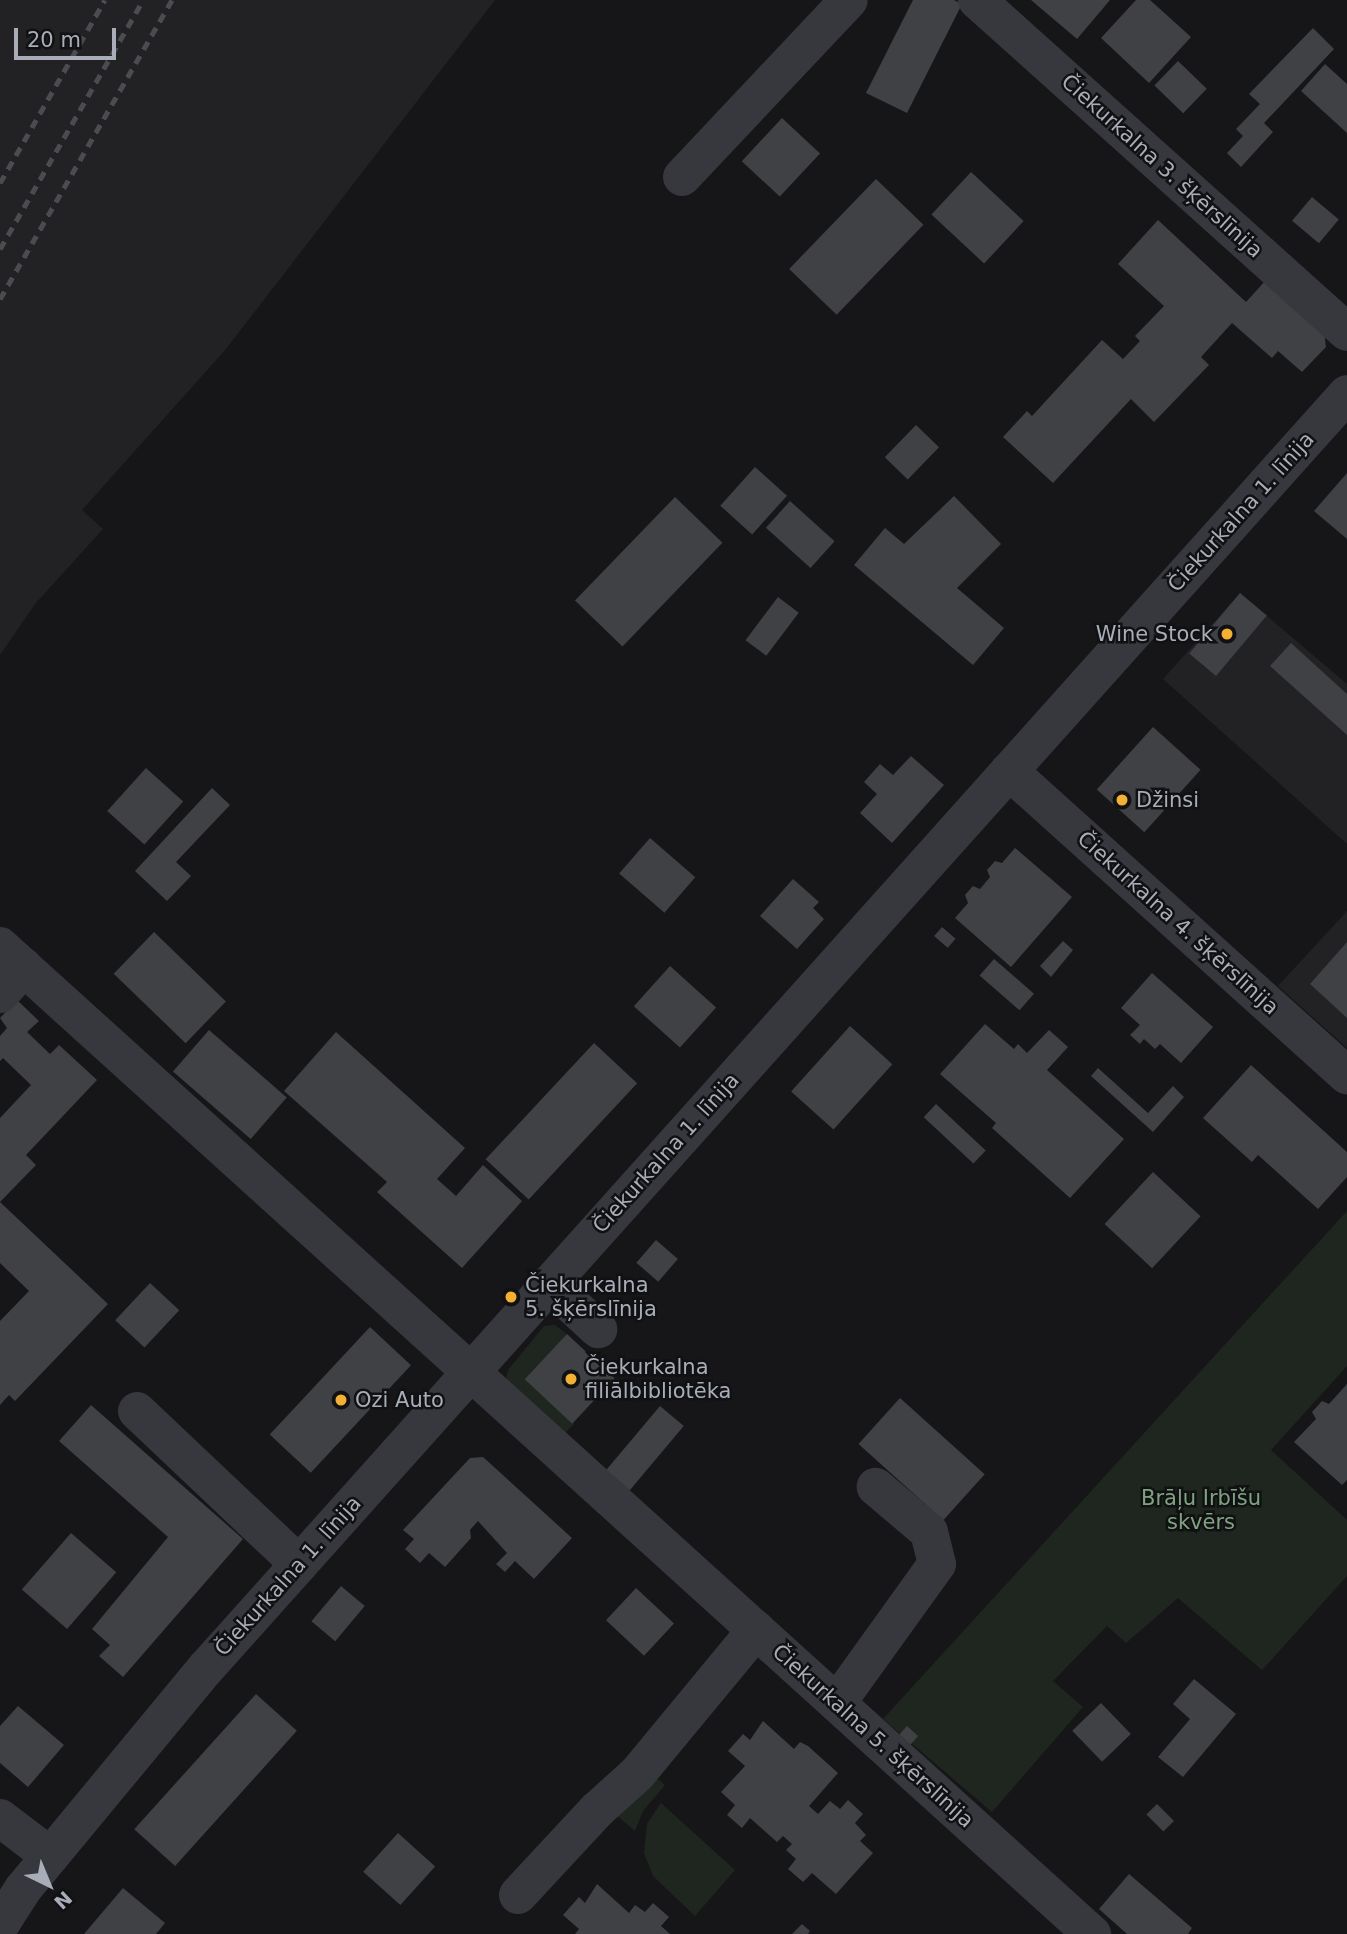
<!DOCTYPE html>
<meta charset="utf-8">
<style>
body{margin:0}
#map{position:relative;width:1347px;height:1934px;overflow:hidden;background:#161618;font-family:"DejaVu Sans",sans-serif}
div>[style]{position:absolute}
.built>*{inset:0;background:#222225}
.green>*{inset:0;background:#1e261f}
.building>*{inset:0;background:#404145;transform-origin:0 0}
.minor>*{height:38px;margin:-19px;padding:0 19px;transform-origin:19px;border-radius:19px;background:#37383d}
.rail>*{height:5px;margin-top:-2.5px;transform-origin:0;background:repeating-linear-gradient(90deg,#4a4c52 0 9px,transparent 0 16px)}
.dots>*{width:19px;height:19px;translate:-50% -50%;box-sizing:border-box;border:4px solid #111113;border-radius:50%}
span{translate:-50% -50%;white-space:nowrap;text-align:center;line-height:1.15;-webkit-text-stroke:5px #111113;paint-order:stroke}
.street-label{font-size:21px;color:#a8adb8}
.poi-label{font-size:21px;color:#a8adb8}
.right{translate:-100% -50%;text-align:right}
.left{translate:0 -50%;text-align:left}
.park-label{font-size:21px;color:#7fa381}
.north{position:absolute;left:14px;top:1850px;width:70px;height:70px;-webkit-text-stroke:5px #111113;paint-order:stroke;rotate:137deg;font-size:19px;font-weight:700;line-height:28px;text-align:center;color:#a8adb8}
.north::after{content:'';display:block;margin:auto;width:24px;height:32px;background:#a8adb8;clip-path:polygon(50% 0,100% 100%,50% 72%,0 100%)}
.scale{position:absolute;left:14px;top:28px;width:102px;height:32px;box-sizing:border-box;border:4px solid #a8adb8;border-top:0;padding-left:9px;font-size:21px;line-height:24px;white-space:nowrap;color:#a8adb8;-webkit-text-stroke:5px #111113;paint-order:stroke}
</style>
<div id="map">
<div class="built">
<div style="clip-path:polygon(0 0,495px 0,226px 349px,82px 510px,103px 529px,35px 604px,0 655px)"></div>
<div style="clip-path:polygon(1240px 593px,1347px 684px,1347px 844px,1163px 679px)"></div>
<div style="clip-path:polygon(1347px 911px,1347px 1048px,1278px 986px)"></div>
</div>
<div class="green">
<div style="clip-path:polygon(1347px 1211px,1347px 1366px,1271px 1450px,1347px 1520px,1347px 1576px,1262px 1670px,1178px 1598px,1126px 1643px,1107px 1626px,1053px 1681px,1083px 1707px,992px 1812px,883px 1719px)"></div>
<div style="clip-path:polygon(555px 1325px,567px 1334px,526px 1380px,574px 1424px,562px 1436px,506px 1378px,508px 1370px,544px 1326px)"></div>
<div style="clip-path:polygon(652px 1774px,665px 1785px,643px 1811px,635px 1831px,615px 1814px)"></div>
<div style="clip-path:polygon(661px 1803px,735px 1870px,695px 1916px,653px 1876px,644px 1853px,647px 1824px)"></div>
</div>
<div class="building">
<div style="clip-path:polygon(913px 0,954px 0,962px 4px,907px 113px,866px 93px)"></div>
<div style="clip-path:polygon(1031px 0,1110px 0,1077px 39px)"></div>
<div style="clip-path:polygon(1136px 0,1150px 0,1191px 37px,1149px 83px,1101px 38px)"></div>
<div style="clip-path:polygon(1313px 28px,1334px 49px,1264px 123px,1273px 132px,1241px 167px,1227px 153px,1243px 136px,1236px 129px,1260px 104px,1249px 94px)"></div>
<div style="left:1178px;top:61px;width:40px;height:34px;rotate:44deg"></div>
<div style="clip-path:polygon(1325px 64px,1347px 84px,1347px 133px,1301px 91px)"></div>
<div style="left:782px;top:118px;width:52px;height:59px;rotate:43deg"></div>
<div style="left:971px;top:172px;width:72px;height:58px;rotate:43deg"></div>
<div style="left:876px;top:179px;width:66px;height:125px;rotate:44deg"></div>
<div style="left:1312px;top:197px;width:35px;height:31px;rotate:40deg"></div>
<div style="clip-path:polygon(1158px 220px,1246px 302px,1266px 280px,1324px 331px,1326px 347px,1302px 372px,1278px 351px,1272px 358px,1232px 323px,1201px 357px,1209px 365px,1154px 422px,1131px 399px,1053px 483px,1003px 437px,1027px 411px,1032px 416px,1102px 340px,1123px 359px,1140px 341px,1135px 336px,1164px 306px,1118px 264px)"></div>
<div style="left:916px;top:425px;width:32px;height:45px;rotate:44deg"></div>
<div style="left:755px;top:467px;width:43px;height:52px;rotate:42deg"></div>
<div style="clip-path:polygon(1347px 473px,1347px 539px,1314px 511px)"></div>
<div style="clip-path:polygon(954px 496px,1001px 544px,957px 588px,1004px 628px,973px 665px,854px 565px,885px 528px,904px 544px)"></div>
<div style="left:675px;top:497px;width:66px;height:144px;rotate:44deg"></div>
<div style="left:790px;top:501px;width:60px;height:36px;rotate:42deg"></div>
<div style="left:1240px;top:593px;width:35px;height:79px;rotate:40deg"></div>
<div style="left:778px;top:597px;width:26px;height:54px;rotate:37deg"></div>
<div style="clip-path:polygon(1291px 643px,1347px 694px,1347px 735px,1270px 666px)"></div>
<div style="left:1153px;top:727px;width:64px;height:84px;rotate:42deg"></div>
<div style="clip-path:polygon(911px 756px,944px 785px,892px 843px,860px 813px,877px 794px,864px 782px,880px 764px,893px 775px)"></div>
<div style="left:146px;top:768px;width:50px;height:58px;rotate:42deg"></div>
<div style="clip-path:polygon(212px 788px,230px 805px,176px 862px,191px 876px,167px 901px,135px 871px)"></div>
<div style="left:650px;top:838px;width:60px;height:47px;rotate:41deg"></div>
<div style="clip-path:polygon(1015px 848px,1072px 897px,1011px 967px,955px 918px,968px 903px,965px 895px,973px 886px,980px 889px,990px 877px,987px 870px,995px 861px,1002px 863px)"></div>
<div style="clip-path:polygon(793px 879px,819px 902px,813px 908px,824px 919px,797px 949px,760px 916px)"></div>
<div style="left:942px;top:927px;width:18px;height:12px;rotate:41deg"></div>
<div style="left:154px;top:932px;width:100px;height:58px;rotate:44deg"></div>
<div style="clip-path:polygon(1063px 941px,1073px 950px,1051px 977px,1040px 966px)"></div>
<div style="clip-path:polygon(1347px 942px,1347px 1018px,1310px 984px)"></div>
<div style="left:994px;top:959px;width:53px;height:22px;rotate:41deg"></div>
<div style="left:670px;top:966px;width:62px;height:54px;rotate:42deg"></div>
<div style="clip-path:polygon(1152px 973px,1213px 1027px,1181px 1063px,1160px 1044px,1155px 1049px,1144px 1039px,1140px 1044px,1130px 1035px,1140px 1025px,1121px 1008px)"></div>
<div style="clip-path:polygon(17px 1000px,39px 1021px,27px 1032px,50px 1054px,59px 1045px,97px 1080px,26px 1155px,36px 1165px,0 1202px,108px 1304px,15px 1401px,9px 1395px,0 1405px,0 1321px,29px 1291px,0 1263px,0 1118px,31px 1085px,3px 1058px,0 1061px,0 1036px,7px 1028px,0 1018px)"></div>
<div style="clip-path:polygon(985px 1024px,1014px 1049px,1018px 1044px,1027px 1053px,1049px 1030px,1068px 1047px,1047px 1070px,1124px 1139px,1070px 1198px,992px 1128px,996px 1123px,940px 1074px)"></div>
<div style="left:850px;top:1026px;width:57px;height:88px;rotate:42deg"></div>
<div style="left:209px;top:1030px;width:103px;height:55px;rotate:41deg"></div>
<div style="clip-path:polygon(336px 1032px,465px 1148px,437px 1179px,456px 1196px,483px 1165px,522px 1201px,462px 1268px,377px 1192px,387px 1182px,284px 1091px)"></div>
<div style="left:594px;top:1043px;width:59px;height:159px;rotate:43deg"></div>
<div style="clip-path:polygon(1251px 1065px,1347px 1152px,1347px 1177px,1318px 1209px,1258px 1155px,1252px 1162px,1203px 1118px)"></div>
<div style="clip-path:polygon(1098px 1068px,1148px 1113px,1173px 1086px,1184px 1097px,1153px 1132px,1091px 1076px)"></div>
<div style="left:936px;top:1104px;width:68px;height:18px;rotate:43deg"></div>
<div style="left:1153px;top:1172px;width:65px;height:71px;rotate:43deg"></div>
<div style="left:656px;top:1240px;width:29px;height:30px;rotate:41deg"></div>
<div style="left:150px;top:1283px;width:40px;height:51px;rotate:43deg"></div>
<div style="left:370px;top:1327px;width:56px;height:147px;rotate:43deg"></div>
<div style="left:567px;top:1334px;width:65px;height:62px;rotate:43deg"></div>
<div style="clip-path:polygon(1347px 1384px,1347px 1480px,1342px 1485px,1294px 1442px,1316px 1419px,1312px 1412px,1322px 1401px,1329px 1404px)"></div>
<div style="left:900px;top:1398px;width:114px;height:62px;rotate:42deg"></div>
<div style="clip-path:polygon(91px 1405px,243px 1539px,123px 1677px,99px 1656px,110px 1645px,92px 1629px,168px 1537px,59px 1441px)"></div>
<div style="left:660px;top:1406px;width:31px;height:84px;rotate:40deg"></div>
<div style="clip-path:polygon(483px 1457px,572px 1538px,534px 1579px,515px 1561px,505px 1572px,496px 1564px,507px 1553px,478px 1521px,470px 1530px,471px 1538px,445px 1567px,429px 1553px,420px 1563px,405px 1549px,414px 1539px,403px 1530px,470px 1458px)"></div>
<div style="left:71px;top:1533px;width:60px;height:75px;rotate:41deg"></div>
<div style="left:341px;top:1586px;width:31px;height:46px;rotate:40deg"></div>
<div style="left:636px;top:1588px;width:52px;height:44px;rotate:43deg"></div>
<div style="clip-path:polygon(1194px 1679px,1236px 1714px,1183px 1777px,1158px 1757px,1190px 1719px,1173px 1704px)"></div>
<div style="left:256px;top:1694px;width:55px;height:182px;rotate:42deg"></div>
<div style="left:1101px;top:1703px;width:43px;height:40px;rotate:46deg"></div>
<div style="clip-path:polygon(18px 1706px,64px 1745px,28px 1787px,0 1763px,0 1726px)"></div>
<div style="clip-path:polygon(763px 1721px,794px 1749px,800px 1742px,808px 1746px,838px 1773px,809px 1806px,818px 1814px,830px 1801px,840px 1809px,848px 1800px,863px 1814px,855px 1823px,866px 1835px,860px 1841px,873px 1853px,836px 1894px,812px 1873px,803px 1882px,788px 1869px,796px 1859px,786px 1850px,792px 1844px,783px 1836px,777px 1842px,750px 1818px,742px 1828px,727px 1815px,735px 1805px,721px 1792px,745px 1766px,728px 1751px,743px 1734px,750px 1740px)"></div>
<div style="left:907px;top:1726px;width:15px;height:13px;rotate:42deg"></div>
<div style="left:1157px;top:1804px;width:24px;height:15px;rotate:45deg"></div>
<div style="left:398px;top:1833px;width:50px;height:52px;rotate:42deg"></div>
<div style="clip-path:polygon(1129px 1874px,1192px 1928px,1188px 1934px,1127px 1934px,1099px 1909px)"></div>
<div style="clip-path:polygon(597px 1884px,629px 1913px,635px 1905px,645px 1912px,653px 1903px,669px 1917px,661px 1926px,670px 1934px,575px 1934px,579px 1929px,563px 1915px,579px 1897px,585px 1903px)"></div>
<div style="clip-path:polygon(123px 1888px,165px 1923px,156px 1934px,84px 1934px)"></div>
<div style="clip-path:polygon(802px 1924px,810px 1931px,808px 1934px,792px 1934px)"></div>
</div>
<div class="minor">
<div style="left:977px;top:0;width:497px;rotate:41.9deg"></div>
<div style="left:682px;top:177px;width:243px;rotate:-46.7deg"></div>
<div style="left:1009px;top:771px;width:455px;rotate:42deg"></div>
<div style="left:0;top:946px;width:1473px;rotate:42.14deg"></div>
<div style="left:0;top:994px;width:36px;rotate:-48deg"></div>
<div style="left:549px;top:1284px;width:67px;rotate:42.6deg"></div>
<div style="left:137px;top:1411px;width:223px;rotate:43.4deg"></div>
<div style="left:837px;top:1703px;width:171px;rotate:-54.3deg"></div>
<div style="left:937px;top:1564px;width:33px;rotate:-104deg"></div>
<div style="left:929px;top:1532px;width:70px;rotate:-139.7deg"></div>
<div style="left:0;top:1818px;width:63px;rotate:37.2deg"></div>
<div style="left:518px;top:1895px;width:116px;rotate:-47.1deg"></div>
<div style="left:597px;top:1810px;width:54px;rotate:-42deg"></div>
<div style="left:637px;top:1774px;width:187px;rotate:-50.4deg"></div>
<div style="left:0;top:1925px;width:43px;rotate:-57.4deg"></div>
<div style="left:23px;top:1889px;width:287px;rotate:-50.4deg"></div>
<div style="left:206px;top:1668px;width:1710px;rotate:-48.15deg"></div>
</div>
<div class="rail">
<div style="left:0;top:183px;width:211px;rotate:-60.2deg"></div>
<div style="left:0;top:249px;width:287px;rotate:-60.1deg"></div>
<div style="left:0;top:299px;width:345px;rotate:-60.1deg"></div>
</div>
<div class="dots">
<div style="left:1227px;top:634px;background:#f2b134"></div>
<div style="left:1122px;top:800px;background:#f2b134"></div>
<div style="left:511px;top:1297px;background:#f2b134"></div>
<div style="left:571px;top:1379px;background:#f2b134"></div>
<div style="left:341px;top:1400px;background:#f2b134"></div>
</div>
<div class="street-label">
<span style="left:1162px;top:166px;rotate:42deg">Čiekurkalna 3. šķērslīnija</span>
<span style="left:1241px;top:512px;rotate:-48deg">Čiekurkalna 1. līnija</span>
<span style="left:1178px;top:923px;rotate:42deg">Čiekurkalna 4. šķērslīnija</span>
<span style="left:666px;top:1153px;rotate:-48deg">Čiekurkalna 1. līnija</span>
<span style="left:288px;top:1576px;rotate:-48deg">Čiekurkalna 1. līnija</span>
<span style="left:873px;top:1736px;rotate:42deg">Čiekurkalna 5. šķērslīnija</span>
</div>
<div class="poi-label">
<span class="right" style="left:1213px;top:634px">Wine Stock</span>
<span class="left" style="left:1136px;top:800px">Džinsi</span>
<span class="left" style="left:525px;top:1297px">Čiekurkalna<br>5. šķērslīnija</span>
<span class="left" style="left:585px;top:1379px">Čiekurkalna<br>filiālbibliotēka</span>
<span class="left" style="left:355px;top:1400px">Ozi Auto</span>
</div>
<div class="park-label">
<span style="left:1201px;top:1510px">Brāļu Irbīšu<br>skvērs</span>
</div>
<div class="north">N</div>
<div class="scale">20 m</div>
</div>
